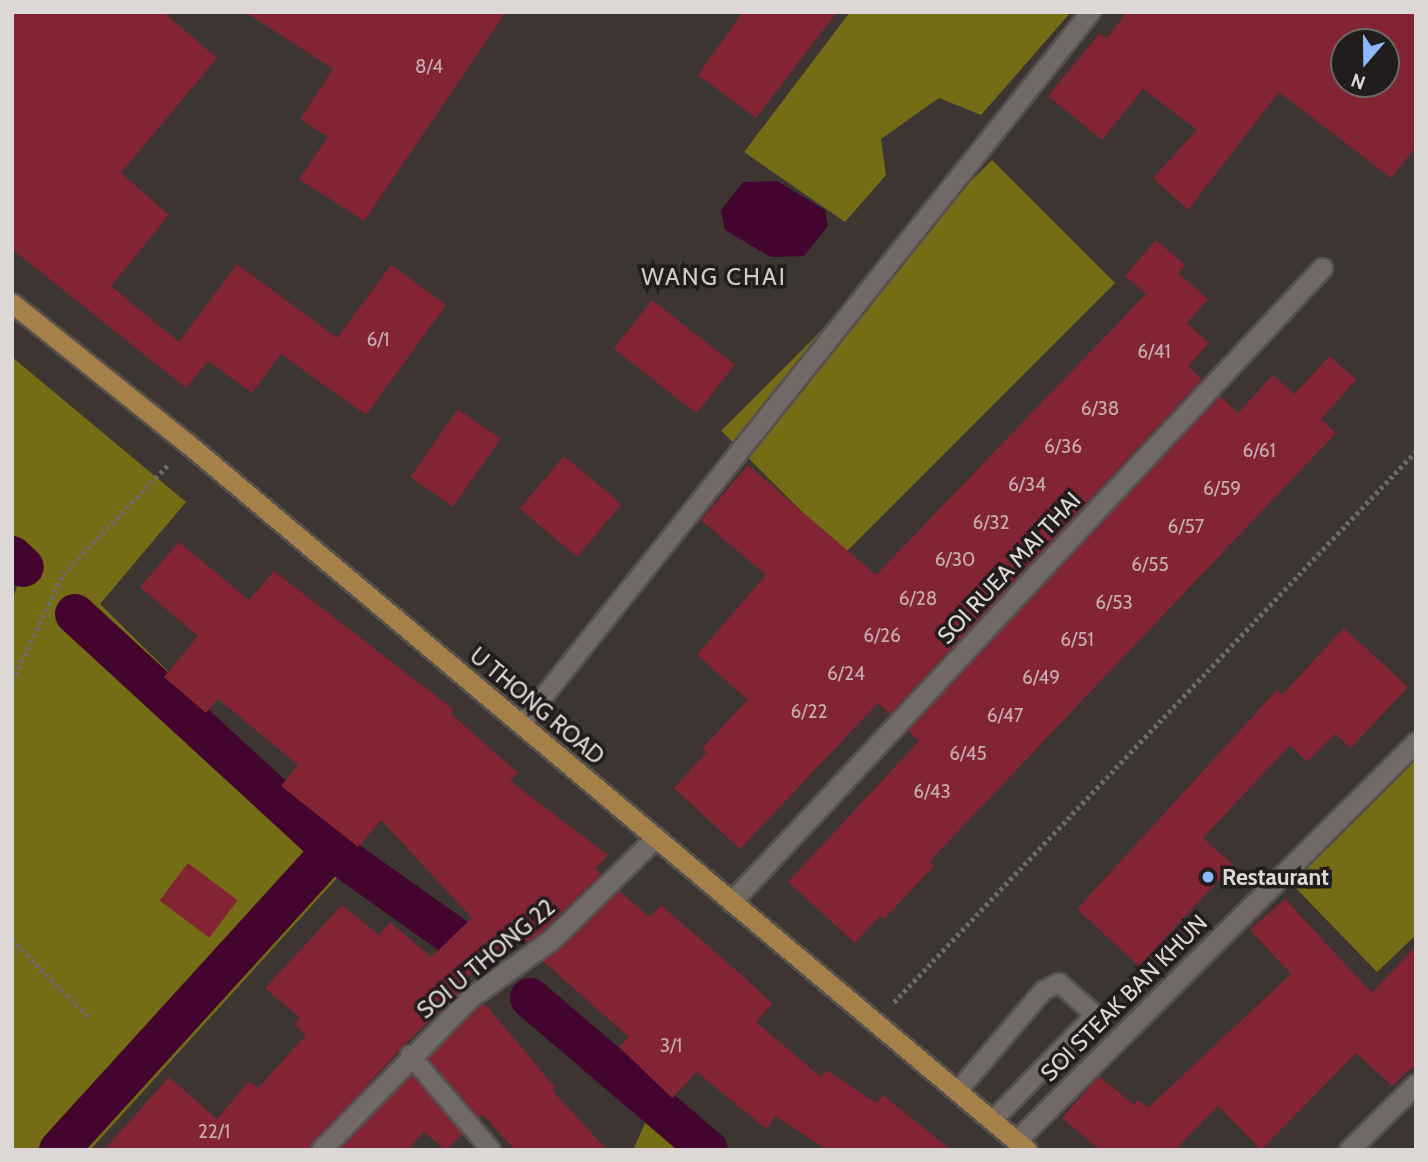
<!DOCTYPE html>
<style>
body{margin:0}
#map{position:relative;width:1428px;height:1162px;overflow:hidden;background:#3c3531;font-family:Cabin,sans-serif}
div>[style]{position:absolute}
.forest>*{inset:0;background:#756c16;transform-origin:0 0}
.water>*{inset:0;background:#43042d}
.canal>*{height:40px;margin:-20px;padding:0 20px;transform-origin:20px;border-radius:20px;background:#43042d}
.building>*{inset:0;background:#822433;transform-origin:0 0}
.path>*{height:4.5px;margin-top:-2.25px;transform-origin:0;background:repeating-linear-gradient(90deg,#706a66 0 3.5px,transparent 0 7px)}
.roads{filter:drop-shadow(2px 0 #57514e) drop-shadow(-2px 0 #57514e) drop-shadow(0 2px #57514e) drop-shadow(0 -2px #57514e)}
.service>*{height:18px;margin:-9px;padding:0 9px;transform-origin:9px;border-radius:9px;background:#716965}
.minor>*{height:19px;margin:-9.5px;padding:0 9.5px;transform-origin:9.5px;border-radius:9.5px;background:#716965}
.primary>*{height:19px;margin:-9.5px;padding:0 9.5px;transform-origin:9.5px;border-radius:9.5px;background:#a68049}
.dots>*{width:19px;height:19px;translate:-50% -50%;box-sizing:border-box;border:4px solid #211d1c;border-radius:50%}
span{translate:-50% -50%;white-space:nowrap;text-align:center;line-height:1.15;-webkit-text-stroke:7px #211d1c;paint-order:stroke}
.number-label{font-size:19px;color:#c6abad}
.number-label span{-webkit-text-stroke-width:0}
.street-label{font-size:23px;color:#ddd8d6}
.poi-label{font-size:23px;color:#ddd8d6;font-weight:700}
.left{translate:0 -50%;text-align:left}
.neighbourhood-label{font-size:24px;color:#d3c9c5;letter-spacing:2px}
.frame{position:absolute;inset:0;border:14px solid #ddd8d6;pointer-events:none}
.north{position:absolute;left:1330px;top:28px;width:70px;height:70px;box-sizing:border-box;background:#211d1c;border:2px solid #6c6866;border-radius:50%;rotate:200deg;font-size:19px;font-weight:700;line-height:28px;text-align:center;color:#ddd8d6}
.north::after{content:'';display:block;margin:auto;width:24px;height:32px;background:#8db9fc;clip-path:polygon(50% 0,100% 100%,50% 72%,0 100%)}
</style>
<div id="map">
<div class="forest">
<div style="clip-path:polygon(850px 12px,1071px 12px,981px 115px,939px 98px,881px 139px,886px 175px,845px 222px,744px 152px)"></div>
<div style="left:992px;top:160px;width:174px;height:383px;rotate:45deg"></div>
<div style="clip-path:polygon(12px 357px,186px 502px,100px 604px,356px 857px,90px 1150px,12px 1150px,12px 600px,18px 584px,12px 579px)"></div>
<div style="clip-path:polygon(1416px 750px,1416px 935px,1377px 972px,1288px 880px)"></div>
<div style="clip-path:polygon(646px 1121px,694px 1150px,633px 1150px)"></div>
</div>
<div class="water">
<div style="clip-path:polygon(777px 181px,825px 210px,828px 226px,804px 256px,771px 257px,725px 230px,721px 210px,743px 182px)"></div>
</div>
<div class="canal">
<div style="left:12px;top:556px;width:16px;rotate:43deg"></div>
<div style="left:75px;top:614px;width:349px;rotate:42.6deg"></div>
<div style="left:332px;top:850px;width:181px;rotate:35.4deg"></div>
<div style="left:530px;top:998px;width:234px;rotate:40.5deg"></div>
<div style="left:59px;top:1150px;width:406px;rotate:-47.7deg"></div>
</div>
<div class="building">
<div style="clip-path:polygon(12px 12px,163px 12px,217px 58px,121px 173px,169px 215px,111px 286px,179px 342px,237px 264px,337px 338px,391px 265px,446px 305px,366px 415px,281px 354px,252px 393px,208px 361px,186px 388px,12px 249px)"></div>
<div style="clip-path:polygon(245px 12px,506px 12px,364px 221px,299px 179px,328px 137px,300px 119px,333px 69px)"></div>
<div style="clip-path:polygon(743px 12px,837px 12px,756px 118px,698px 75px)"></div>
<div style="clip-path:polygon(evenodd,1127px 12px,1416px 12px,1416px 147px,1391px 178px,1279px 92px,1188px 210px,1153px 178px,1197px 130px,1143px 89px,1102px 140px,1048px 96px,1100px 33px,1107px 38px,1127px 12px,1344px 42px,1386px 42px,1386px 84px,1344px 84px,1344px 42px)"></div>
<div style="clip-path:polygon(1156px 240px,1185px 265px,1178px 273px,1208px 299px,1187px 323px,1209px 343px,1188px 366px,1202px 379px,890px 714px,878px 703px,740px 849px,674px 788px,707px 752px,702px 748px,748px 700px,697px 655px,766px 575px,701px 520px,748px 465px,876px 575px,1146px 294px,1125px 276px)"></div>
<div style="left:652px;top:300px;width:105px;height:62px;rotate:38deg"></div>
<div style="clip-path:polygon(1330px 356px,1356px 380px,1321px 419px,1336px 433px,929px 862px,934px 866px,884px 919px,880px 916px,855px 943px,788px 882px,919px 741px,908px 730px,1220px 396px,1238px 413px,1273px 375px,1294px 394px)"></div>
<div style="left:458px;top:409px;width:52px;height:83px;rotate:35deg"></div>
<div style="left:564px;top:456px;width:75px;height:69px;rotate:40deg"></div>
<div style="clip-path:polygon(179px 542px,249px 600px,274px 571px,454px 710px,451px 714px,518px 773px,510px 781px,608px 855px,595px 869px,601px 874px,543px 931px,525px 944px,515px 934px,464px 981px,467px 985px,402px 1047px,309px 1150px,104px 1150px,169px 1077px,217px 1119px,249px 1081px,258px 1088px,306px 1035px,294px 1024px,300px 1018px,265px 988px,342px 905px,379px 935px,390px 922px,431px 957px,472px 918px,381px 820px,358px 847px,281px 786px,298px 765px,218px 699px,206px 713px,164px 677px,198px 636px,140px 587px)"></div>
<div style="clip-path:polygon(1344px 628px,1408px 687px,1351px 748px,1335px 734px,1307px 762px,1290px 745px,1203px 838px,1233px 865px,1139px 966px,1077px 909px,1277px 690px,1282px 695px)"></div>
<div style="left:188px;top:863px;width:62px;height:47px;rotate:37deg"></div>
<div style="clip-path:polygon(619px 891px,649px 917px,661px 905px,745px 978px,772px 1004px,756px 1022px,821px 1077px,826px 1070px,876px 1103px,883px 1095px,951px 1150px,826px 1150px,776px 1116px,766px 1129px,697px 1072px,672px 1098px,619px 1047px,629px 1037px,543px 961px)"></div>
<div style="clip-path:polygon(1285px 899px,1372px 993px,1416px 946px,1416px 1064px,1392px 1086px,1356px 1053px,1261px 1150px,1218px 1106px,1175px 1150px,1100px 1150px,1062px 1118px,1099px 1076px,1134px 1105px,1138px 1100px,1148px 1108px,1291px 974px,1250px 930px)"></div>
<div style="clip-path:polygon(484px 1003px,555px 1087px,552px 1090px,607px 1150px,515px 1150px,483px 1115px,479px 1118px,428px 1058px)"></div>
<div style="clip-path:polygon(412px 1075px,463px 1134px,446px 1150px,424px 1132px,407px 1150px,338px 1150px)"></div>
</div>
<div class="path">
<div style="left:12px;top:681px;width:119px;rotate:-64.5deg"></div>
<div style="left:63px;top:574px;width:151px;rotate:-46.1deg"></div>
<div style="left:12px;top:939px;width:110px;rotate:45.7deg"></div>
<div style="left:894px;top:1002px;width:759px;rotate:-46.55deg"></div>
</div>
<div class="roads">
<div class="service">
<div style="left:521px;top:725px;width:913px;rotate:-51.36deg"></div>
<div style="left:410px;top:1055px;width:125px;rotate:49.5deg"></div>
<div style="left:957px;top:1092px;width:133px;rotate:-49.6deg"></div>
<div style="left:1043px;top:991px;width:18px;rotate:-27deg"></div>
<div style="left:1059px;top:983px;width:43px;rotate:41.2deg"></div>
<div style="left:1091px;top:1011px;width:8px;rotate:90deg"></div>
<div style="left:1091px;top:1019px;width:142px;rotate:134.1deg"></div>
</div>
<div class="minor">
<div style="left:731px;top:902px;width:867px;rotate:-47.01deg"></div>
<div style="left:1016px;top:1141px;width:565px;rotate:-44.93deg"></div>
<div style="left:321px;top:1150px;width:214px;rotate:-45.6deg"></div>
<div style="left:471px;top:997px;width:98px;rotate:-35.5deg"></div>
<div style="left:551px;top:940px;width:146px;rotate:-44.4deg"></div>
<div style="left:1349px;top:1150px;width:94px;rotate:-44.6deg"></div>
</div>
<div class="primary">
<div style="left:12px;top:303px;width:226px;rotate:38.7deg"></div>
<div style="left:188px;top:444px;width:1097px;rotate:40.08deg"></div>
</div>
</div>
<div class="dots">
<div style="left:1208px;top:877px;background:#8db9fc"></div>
</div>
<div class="number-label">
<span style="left:429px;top:67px">8/4</span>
<span style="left:378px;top:340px">6/1</span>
<span style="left:1154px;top:352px">6/41</span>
<span style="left:1100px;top:409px">6/38</span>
<span style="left:1063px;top:447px">6/36</span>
<span style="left:1259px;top:451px">6/61</span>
<span style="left:1027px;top:485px">6/34</span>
<span style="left:1222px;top:489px">6/59</span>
<span style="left:991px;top:523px">6/32</span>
<span style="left:1186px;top:527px">6/57</span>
<span style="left:955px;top:560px">6/30</span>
<span style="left:1150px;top:565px">6/55</span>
<span style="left:918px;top:599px">6/28</span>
<span style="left:1114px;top:603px">6/53</span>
<span style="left:882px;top:636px">6/26</span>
<span style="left:1077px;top:640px">6/51</span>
<span style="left:846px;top:674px">6/24</span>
<span style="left:1041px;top:678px">6/49</span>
<span style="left:809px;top:712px">6/22</span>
<span style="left:1005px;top:716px">6/47</span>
<span style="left:968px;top:754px">6/45</span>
<span style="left:932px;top:792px">6/43</span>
<span style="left:671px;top:1046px">3/1</span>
<span style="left:214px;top:1132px">22/1</span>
</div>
<div class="street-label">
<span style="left:1009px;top:568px;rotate:-47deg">SOI RUEA MAI THAI</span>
<span style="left:537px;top:706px;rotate:40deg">U THONG ROAD</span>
<span style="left:486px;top:959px;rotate:-40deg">SOI U THONG 22</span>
<span style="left:1124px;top:998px;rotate:-45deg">SOI STEAK BAN KHUN</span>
</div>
<div class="poi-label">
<span class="left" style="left:1222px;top:877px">Restaurant</span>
</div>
<div class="neighbourhood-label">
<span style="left:714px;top:277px">WANG CHAI</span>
</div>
<div class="frame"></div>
<div class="north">N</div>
</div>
